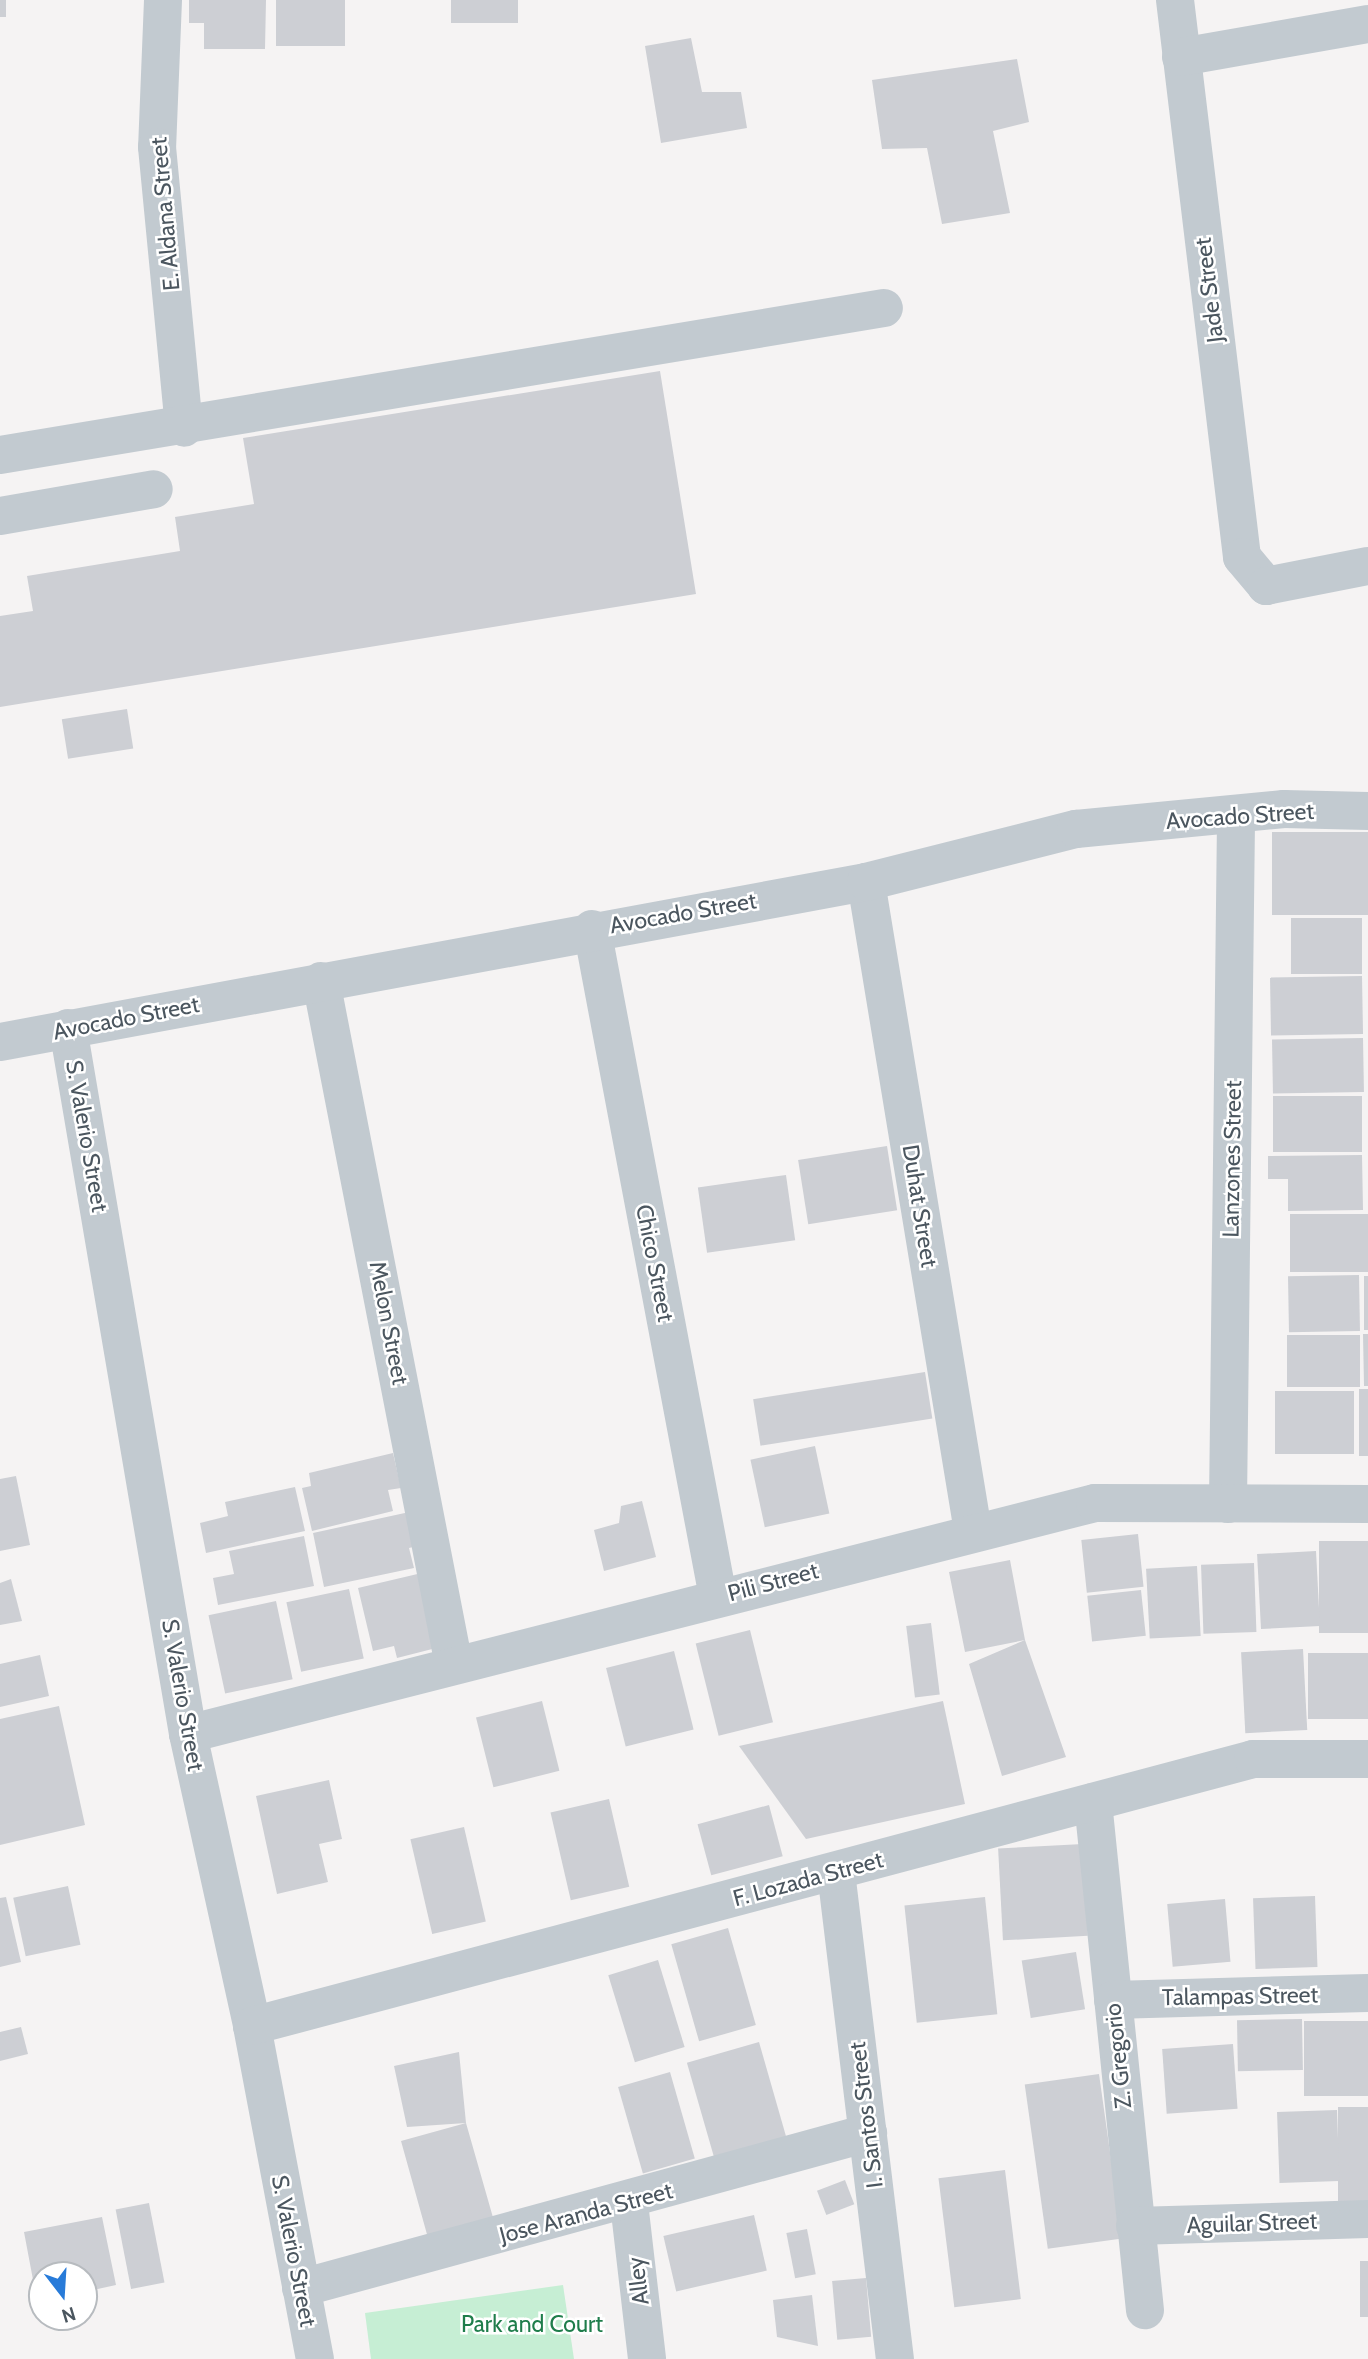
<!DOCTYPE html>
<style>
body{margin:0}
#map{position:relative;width:1368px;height:2359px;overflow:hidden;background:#f5f3f3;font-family:Cabin,sans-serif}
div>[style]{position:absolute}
.green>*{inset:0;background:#c6eed4}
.building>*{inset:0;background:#cdcfd4;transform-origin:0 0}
.minor>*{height:38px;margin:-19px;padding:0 19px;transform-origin:19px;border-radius:19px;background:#c2cad0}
span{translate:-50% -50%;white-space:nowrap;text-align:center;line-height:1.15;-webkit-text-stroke:5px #fff;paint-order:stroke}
.street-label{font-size:23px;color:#4b565f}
.park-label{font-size:23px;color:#1f7d4b}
.north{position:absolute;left:28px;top:2261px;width:70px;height:70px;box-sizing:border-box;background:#fff;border:2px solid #b7bbbf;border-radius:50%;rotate:163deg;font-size:19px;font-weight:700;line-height:28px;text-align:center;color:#4b565f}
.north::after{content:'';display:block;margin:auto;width:24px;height:32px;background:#287bd9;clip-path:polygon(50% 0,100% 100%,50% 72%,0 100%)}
</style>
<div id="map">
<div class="green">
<div style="clip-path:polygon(563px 2285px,574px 2359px,371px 2359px,365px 2313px)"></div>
</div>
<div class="building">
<div style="left:0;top:0;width:6px;height:17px"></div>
<div style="clip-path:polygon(189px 0,266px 0,265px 49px,204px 49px,204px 23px,189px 23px)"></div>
<div style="left:276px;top:0;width:69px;height:46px"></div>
<div style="left:451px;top:0;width:67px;height:23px"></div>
<div style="clip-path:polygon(691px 38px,702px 92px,741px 92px,747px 128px,661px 143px,645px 46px)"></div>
<div style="clip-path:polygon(1017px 59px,1029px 122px,993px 131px,1010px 213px,942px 224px,927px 148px,882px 149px,872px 80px)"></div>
<div style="clip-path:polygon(660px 371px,696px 594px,0 707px,0 616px,33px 611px,27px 576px,180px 551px,175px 517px,254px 504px,243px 438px)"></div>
<div style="left:127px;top:709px;width:40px;height:66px;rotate:81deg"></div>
<div style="left:1368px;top:832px;width:83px;height:96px;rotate:90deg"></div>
<div style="left:1362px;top:918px;width:56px;height:71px;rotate:90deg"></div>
<div style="left:1362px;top:976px;width:58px;height:92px;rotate:89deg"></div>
<div style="left:1363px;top:1038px;width:54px;height:91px;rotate:89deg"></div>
<div style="left:1362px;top:1096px;width:56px;height:89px;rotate:90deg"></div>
<div style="left:887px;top:1146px;width:65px;height:90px;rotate:81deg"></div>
<div style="clip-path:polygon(1362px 1155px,1363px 1210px,1288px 1211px,1288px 1179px,1268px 1179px,1268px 1156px)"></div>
<div style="left:786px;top:1175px;width:66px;height:89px;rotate:82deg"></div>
<div style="left:1368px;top:1214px;width:58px;height:78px;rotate:90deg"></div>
<div style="left:1359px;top:1275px;width:56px;height:71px;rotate:89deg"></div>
<div style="left:1364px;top:1276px;width:4px;height:54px"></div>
<div style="clip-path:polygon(1363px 1334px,1368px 1334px,1368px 1386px,1364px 1386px)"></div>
<div style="left:1360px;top:1335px;width:52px;height:73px;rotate:90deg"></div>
<div style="left:925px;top:1372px;width:47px;height:174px;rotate:81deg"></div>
<div style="left:1359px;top:1389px;width:9px;height:67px"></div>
<div style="left:1354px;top:1391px;width:63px;height:79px;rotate:90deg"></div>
<div style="left:815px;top:1446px;width:69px;height:66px;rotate:78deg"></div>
<div style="clip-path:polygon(393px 1453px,401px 1488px,388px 1490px,393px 1511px,312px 1531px,302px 1488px,311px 1486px,309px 1473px)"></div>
<div style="clip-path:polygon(16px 1476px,30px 1545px,0 1551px,0 1479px)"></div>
<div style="clip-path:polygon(295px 1487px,305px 1531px,206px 1553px,200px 1523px,228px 1516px,225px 1502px)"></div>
<div style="clip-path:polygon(642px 1501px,656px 1557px,604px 1571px,594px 1530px,619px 1523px,621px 1506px)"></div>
<div style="clip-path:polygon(414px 1511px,421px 1545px,409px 1548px,414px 1568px,324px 1587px,313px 1533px)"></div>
<div style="left:1138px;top:1534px;width:53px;height:57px;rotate:84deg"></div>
<div style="clip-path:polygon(304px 1536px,314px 1586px,218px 1605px,213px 1578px,234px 1574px,229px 1551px)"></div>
<div style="left:1368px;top:1541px;width:92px;height:49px;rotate:90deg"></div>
<div style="left:1316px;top:1551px;width:75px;height:59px;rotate:87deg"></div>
<div style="clip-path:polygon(1010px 1560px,1025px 1640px,1066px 1757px,1002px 1776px,969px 1664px,1025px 1640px,965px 1652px,949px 1572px)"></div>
<div style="left:1254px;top:1563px;width:69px;height:53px;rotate:88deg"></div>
<div style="left:1197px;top:1566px;width:70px;height:51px;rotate:87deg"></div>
<div style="clip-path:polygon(426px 1572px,444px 1646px,397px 1658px,394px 1646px,373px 1651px,358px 1588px)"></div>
<div style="clip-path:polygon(11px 1579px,22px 1621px,0 1625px,0 1583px)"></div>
<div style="left:349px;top:1589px;width:71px;height:64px;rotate:78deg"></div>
<div style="left:1141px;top:1590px;width:46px;height:54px;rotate:84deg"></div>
<div style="left:276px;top:1601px;width:80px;height:69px;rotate:78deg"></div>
<div style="left:931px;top:1623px;width:72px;height:25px;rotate:83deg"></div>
<div style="left:750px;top:1630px;width:95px;height:56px;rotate:76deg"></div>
<div style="left:1303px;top:1649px;width:81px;height:62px;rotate:87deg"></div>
<div style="left:674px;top:1651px;width:81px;height:70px;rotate:76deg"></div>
<div style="left:1368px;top:1653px;width:66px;height:60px;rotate:90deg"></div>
<div style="clip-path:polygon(40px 1655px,49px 1696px,0 1707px,0 1664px)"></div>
<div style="left:542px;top:1701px;width:72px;height:68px;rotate:76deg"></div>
<div style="clip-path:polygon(943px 1701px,965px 1804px,806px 1839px,739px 1746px)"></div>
<div style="clip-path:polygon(59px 1706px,85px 1825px,0 1845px,0 1719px)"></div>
<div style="clip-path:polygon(329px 1780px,342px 1839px,319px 1844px,328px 1882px,277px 1894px,256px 1796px)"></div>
<div style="left:609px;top:1799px;width:90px;height:60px;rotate:77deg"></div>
<div style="left:769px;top:1805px;width:53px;height:74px;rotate:75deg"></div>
<div style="left:464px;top:1827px;width:97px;height:55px;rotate:77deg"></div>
<div style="left:1083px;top:1844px;width:92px;height:85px;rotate:87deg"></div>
<div style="left:68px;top:1886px;width:60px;height:56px;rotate:78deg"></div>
<div style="left:1315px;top:1896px;width:71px;height:62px;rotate:88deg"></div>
<div style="clip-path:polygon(6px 1897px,21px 1962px,0 1967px,0 1898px)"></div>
<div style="left:985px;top:1897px;width:118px;height:81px;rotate:84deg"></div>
<div style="left:1225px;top:1899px;width:63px;height:58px;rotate:85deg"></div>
<div style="left:728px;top:1928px;width:101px;height:59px;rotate:74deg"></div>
<div style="left:1076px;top:1952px;width:58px;height:55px;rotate:81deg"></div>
<div style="left:658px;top:1960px;width:91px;height:52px;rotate:73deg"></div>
<div style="left:1302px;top:2019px;width:51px;height:65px;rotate:89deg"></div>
<div style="left:1368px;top:2021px;width:75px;height:64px;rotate:90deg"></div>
<div style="clip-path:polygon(21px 2027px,28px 2054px,0 2061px,0 2032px)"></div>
<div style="left:759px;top:2042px;width:99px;height:75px;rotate:74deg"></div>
<div style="left:1233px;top:2044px;width:65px;height:71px;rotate:86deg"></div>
<div style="clip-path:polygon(459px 2052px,466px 2123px,494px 2221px,428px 2238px,401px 2141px,466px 2123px,407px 2127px,394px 2066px)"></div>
<div style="left:670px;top:2072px;width:90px;height:54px;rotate:74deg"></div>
<div style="left:1099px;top:2074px;width:166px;height:75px;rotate:82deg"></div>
<div style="left:1368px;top:2107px;width:95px;height:30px;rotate:90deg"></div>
<div style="left:1337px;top:2110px;width:71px;height:60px;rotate:88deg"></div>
<div style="left:1005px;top:2170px;width:130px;height:67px;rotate:83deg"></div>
<div style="left:845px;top:2180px;width:26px;height:30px;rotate:69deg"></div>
<div style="left:149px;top:2203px;width:81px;height:34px;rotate:79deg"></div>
<div style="left:754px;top:2215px;width:57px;height:93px;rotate:77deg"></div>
<div style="clip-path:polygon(102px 2217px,116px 2285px,84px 2292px,84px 2275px,42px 2275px,42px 2300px,37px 2301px,24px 2232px)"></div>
<div style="left:807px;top:2229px;width:46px;height:21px;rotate:79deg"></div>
<div style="left:1360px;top:2261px;width:8px;height:56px"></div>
<div style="left:866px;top:2278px;width:59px;height:34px;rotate:85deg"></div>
<div style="clip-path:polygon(812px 2295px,818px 2346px,777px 2337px,773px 2300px)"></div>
</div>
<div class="minor">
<div style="left:163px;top:0;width:147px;rotate:92.3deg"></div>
<div style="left:157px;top:147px;width:282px;rotate:84.5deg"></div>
<div style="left:1175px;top:0;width:561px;rotate:83.14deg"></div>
<div style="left:1242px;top:557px;width:38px;rotate:50deg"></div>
<div style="left:1266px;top:586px;width:104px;rotate:-11.1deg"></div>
<div style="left:1181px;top:57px;width:190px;rotate:-10deg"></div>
<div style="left:0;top:455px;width:896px;rotate:-9.44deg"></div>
<div style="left:0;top:516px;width:156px;rotate:-9.9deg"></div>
<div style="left:866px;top:882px;width:658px;rotate:80.64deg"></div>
<div style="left:592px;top:929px;width:680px;rotate:79.32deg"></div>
<div style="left:321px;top:981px;width:697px;rotate:79deg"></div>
<div style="left:68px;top:1028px;width:716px;rotate:80.35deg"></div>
<div style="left:188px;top:1734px;width:299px;rotate:77.6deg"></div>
<div style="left:252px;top:2026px;width:339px;rotate:79.3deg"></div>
<div style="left:0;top:1042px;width:881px;rotate:-10.47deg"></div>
<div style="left:866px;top:882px;width:217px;rotate:-14.2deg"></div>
<div style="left:1076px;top:829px;width:209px;rotate:-5.5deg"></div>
<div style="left:1284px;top:809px;width:84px;rotate:1.4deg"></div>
<div style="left:1228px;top:1504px;width:689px;rotate:-89.33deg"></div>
<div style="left:188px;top:1734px;width:936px;rotate:-14.29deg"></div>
<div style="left:1095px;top:1503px;width:273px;rotate:0.2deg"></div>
<div style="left:1093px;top:1802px;width:511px;rotate:84.16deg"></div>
<div style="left:836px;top:1872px;width:491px;rotate:83.1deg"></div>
<div style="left:1113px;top:2000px;width:255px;rotate:-1.6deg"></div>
<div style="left:252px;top:2026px;width:1036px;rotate:-14.93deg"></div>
<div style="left:1253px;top:1759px;width:115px"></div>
<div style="left:629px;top:2203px;width:157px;rotate:83.4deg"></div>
<div style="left:1135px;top:2226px;width:233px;rotate:-1.7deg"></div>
<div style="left:301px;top:2288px;width:588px;rotate:-15.29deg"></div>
</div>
<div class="street-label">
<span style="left:165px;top:214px;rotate:-95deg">E. Aldana Street</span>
<span style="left:1209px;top:290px;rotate:-97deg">Jade Street</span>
<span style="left:1240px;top:816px;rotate:-4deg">Avocado Street</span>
<span style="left:683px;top:913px;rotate:-10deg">Avocado Street</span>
<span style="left:126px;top:1018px;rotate:-11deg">Avocado Street</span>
<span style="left:87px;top:1136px;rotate:80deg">S. Valerio Street</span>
<span style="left:1232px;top:1159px;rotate:-89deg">Lanzones Street</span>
<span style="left:920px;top:1206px;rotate:81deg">Duhat Street</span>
<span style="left:655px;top:1263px;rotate:79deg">Chico Street</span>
<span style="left:389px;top:1323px;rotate:79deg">Melon Street</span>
<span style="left:773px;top:1582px;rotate:-15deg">Pili Street</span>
<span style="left:183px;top:1695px;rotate:80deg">S. Valerio Street</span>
<span style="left:808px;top:1879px;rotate:-15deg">F. Lozada Street</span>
<span style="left:1240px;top:1996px;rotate:-1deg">Talampas Street</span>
<span style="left:1118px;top:2056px;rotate:-96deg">Z. Gregorio</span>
<span style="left:866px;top:2115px;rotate:-97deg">I. Santos Street</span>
<span style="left:586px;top:2213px;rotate:-15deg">Jose Aranda Street</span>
<span style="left:1252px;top:2223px;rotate:-2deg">Aguilar Street</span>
<span style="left:294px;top:2251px;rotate:79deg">S. Valerio Street</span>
<span style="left:638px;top:2281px;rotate:-97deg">Alley</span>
</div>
<div class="park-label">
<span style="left:532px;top:2324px">Park and Court</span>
</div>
<div class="north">N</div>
</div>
